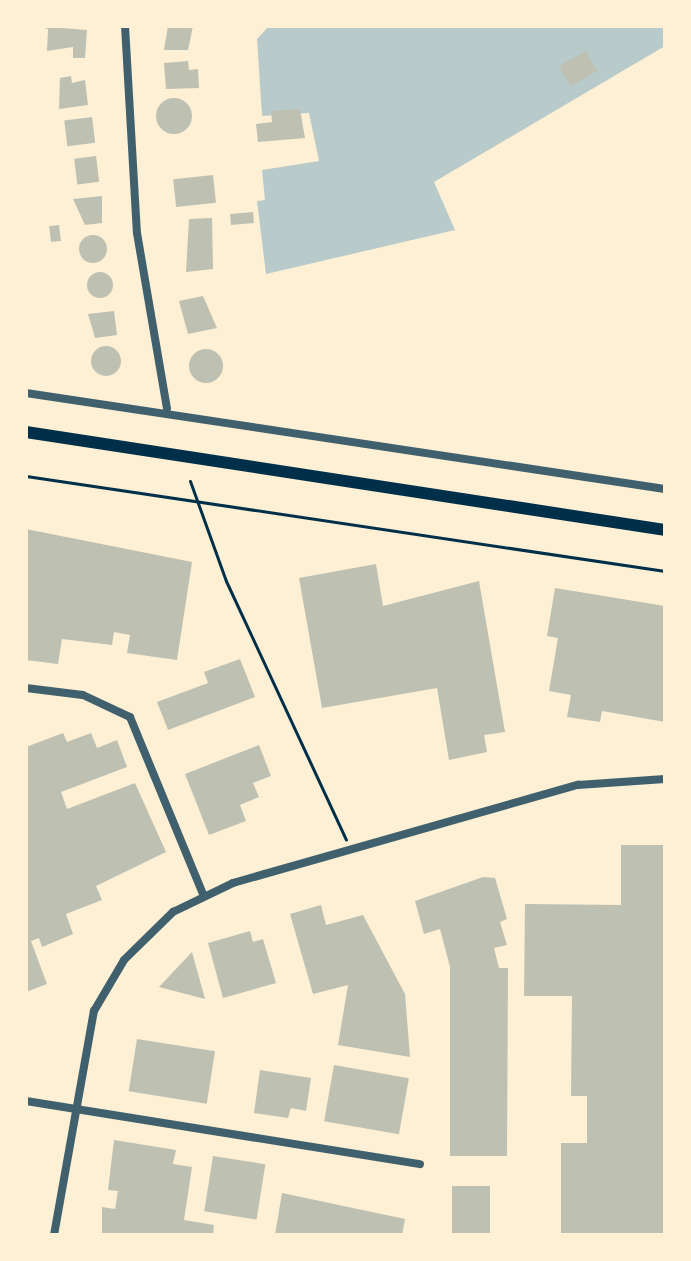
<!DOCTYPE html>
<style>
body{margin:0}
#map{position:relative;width:691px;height:1261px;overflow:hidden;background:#fdf0d5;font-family:Montserrat,sans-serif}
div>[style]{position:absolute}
.green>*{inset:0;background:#b9caca}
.building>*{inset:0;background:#bec0b2;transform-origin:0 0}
.round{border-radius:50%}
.path>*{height:3px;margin:-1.5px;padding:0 1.5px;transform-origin:1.5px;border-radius:1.5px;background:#003049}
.minor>*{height:8px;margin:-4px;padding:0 4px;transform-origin:4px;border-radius:4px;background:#3f606c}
.primary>*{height:12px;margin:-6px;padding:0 6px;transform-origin:6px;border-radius:6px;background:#003049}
span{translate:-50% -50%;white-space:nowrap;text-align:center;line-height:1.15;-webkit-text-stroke:8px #fdf0d5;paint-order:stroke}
.frame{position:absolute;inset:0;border:28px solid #fdf0d5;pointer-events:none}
</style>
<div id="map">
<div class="green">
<div style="clip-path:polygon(269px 26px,665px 26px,665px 46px,434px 182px,455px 230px,266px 274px,257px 201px,265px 200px,262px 170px,319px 161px,309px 113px,262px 116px,257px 39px)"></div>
</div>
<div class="building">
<div style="clip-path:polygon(37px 26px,87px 30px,85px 58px,73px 58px,73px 47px,47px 51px,48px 29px)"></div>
<div style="clip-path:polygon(168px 26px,193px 26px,188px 50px,164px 50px)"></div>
<div style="left:586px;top:51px;width:23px;height:31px;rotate:61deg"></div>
<div style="clip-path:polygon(188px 61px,189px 70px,198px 69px,199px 88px,166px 89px,164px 63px)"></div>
<div style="clip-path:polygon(71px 76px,72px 83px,85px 80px,88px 105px,59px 109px,60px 78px)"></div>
<div class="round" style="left:156px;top:98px;width:36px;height:36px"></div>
<div style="clip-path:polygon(300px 109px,305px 138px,258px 142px,256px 124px,272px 122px,271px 111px)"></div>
<div style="left:92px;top:117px;width:26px;height:28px;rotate:83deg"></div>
<div style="left:96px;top:156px;width:26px;height:22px;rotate:83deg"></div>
<div style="left:213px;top:175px;width:28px;height:40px;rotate:84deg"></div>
<div style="clip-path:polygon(102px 196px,102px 223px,85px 225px,73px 199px)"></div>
<div style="left:253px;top:212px;width:11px;height:23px;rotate:85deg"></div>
<div style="clip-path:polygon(212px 218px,213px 269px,186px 272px,189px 219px)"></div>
<div style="left:59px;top:225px;width:16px;height:10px;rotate:83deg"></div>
<div class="round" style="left:79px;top:235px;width:28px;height:28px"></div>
<div class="round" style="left:87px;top:272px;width:26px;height:26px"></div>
<div style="clip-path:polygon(203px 296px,217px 328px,188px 334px,179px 301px)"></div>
<div style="clip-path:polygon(114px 311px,117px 335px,95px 338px,88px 314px)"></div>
<div class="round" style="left:91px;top:346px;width:30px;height:30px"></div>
<div class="round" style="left:189px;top:349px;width:34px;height:34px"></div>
<div style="clip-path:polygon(26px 529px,192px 562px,177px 660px,127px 653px,130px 635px,114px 632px,112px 645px,62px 639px,58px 664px,26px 660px)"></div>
<div style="clip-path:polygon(376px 564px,383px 606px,479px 581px,505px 732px,484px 735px,487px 752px,449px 760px,437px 688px,322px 708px,299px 578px)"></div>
<div style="clip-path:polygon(555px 588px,665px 606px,665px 722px,602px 711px,600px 722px,567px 717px,571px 695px,549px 691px,558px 638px,547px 636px)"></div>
<div style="clip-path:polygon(240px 659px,255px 697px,168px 730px,157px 702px,208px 683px,204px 672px)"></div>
<div style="clip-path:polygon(63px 733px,67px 742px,91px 733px,97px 748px,117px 740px,127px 767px,61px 792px,67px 809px,135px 783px,166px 852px,96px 886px,102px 900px,66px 914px,73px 934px,42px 947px,39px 938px,31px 941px,47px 984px,26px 992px,26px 747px)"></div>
<div style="clip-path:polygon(259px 745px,271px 776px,253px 783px,259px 797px,240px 805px,246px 821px,209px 835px,185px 774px)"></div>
<div style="clip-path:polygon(621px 845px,665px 845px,665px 1235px,561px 1235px,561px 1143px,587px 1143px,587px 1096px,571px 1096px,572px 996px,524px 996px,525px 904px,621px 905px)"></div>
<div style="clip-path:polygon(483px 877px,495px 878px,507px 919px,500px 922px,507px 945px,494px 948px,499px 968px,508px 968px,507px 1156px,450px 1156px,450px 967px,440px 929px,424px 934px,415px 901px)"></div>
<div style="clip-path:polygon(321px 905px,326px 925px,363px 915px,405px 994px,410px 1057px,338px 1045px,348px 985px,313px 994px,290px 914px)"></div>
<div style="clip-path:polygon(250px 931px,253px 942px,263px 939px,276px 983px,223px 998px,208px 943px)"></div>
<div style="clip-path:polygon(192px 952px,205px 999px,159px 987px)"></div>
<div style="left:137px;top:1039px;width:79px;height:53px;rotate:9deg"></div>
<div style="left:334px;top:1065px;width:76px;height:57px;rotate:10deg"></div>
<div style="clip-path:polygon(260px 1070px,311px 1078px,306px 1111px,291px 1108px,288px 1118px,254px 1113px)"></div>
<div style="clip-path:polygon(114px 1140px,176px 1150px,173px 1164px,192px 1167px,184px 1220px,214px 1225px,213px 1235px,102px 1235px,102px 1207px,115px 1209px,118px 1191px,108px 1190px)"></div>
<div style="left:213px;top:1156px;width:53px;height:56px;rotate:9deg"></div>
<div style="left:452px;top:1186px;width:38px;height:49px"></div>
<div style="clip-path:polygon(282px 1193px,405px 1219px,402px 1235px,275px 1235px)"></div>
</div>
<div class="path">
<div style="left:26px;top:476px;width:646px;rotate:8.46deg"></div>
<div style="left:190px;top:481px;width:106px;rotate:70.2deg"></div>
<div style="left:226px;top:581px;width:285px;rotate:65.1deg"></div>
</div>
<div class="minor">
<div style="left:125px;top:26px;width:207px;rotate:86.7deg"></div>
<div style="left:137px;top:233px;width:178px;rotate:80.3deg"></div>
<div style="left:26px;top:393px;width:646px;rotate:8.54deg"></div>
<div style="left:26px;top:688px;width:57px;rotate:7deg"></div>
<div style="left:83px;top:695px;width:52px;rotate:25.1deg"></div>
<div style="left:130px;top:717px;width:191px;rotate:67.6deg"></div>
<div style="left:26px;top:1101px;width:399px;rotate:9.1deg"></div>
<div style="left:54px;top:1235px;width:228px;rotate:-79.9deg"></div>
<div style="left:94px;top:1011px;width:59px;rotate:-59.5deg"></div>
<div style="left:124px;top:960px;width:69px;rotate:-44.4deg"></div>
<div style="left:173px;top:912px;width:67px;rotate:-25.8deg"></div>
<div style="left:233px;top:883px;width:359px;rotate:-15.9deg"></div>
<div style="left:578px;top:785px;width:87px;rotate:-3.9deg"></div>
</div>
<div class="primary">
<div style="left:26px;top:432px;width:646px;rotate:8.72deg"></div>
</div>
<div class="frame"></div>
</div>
